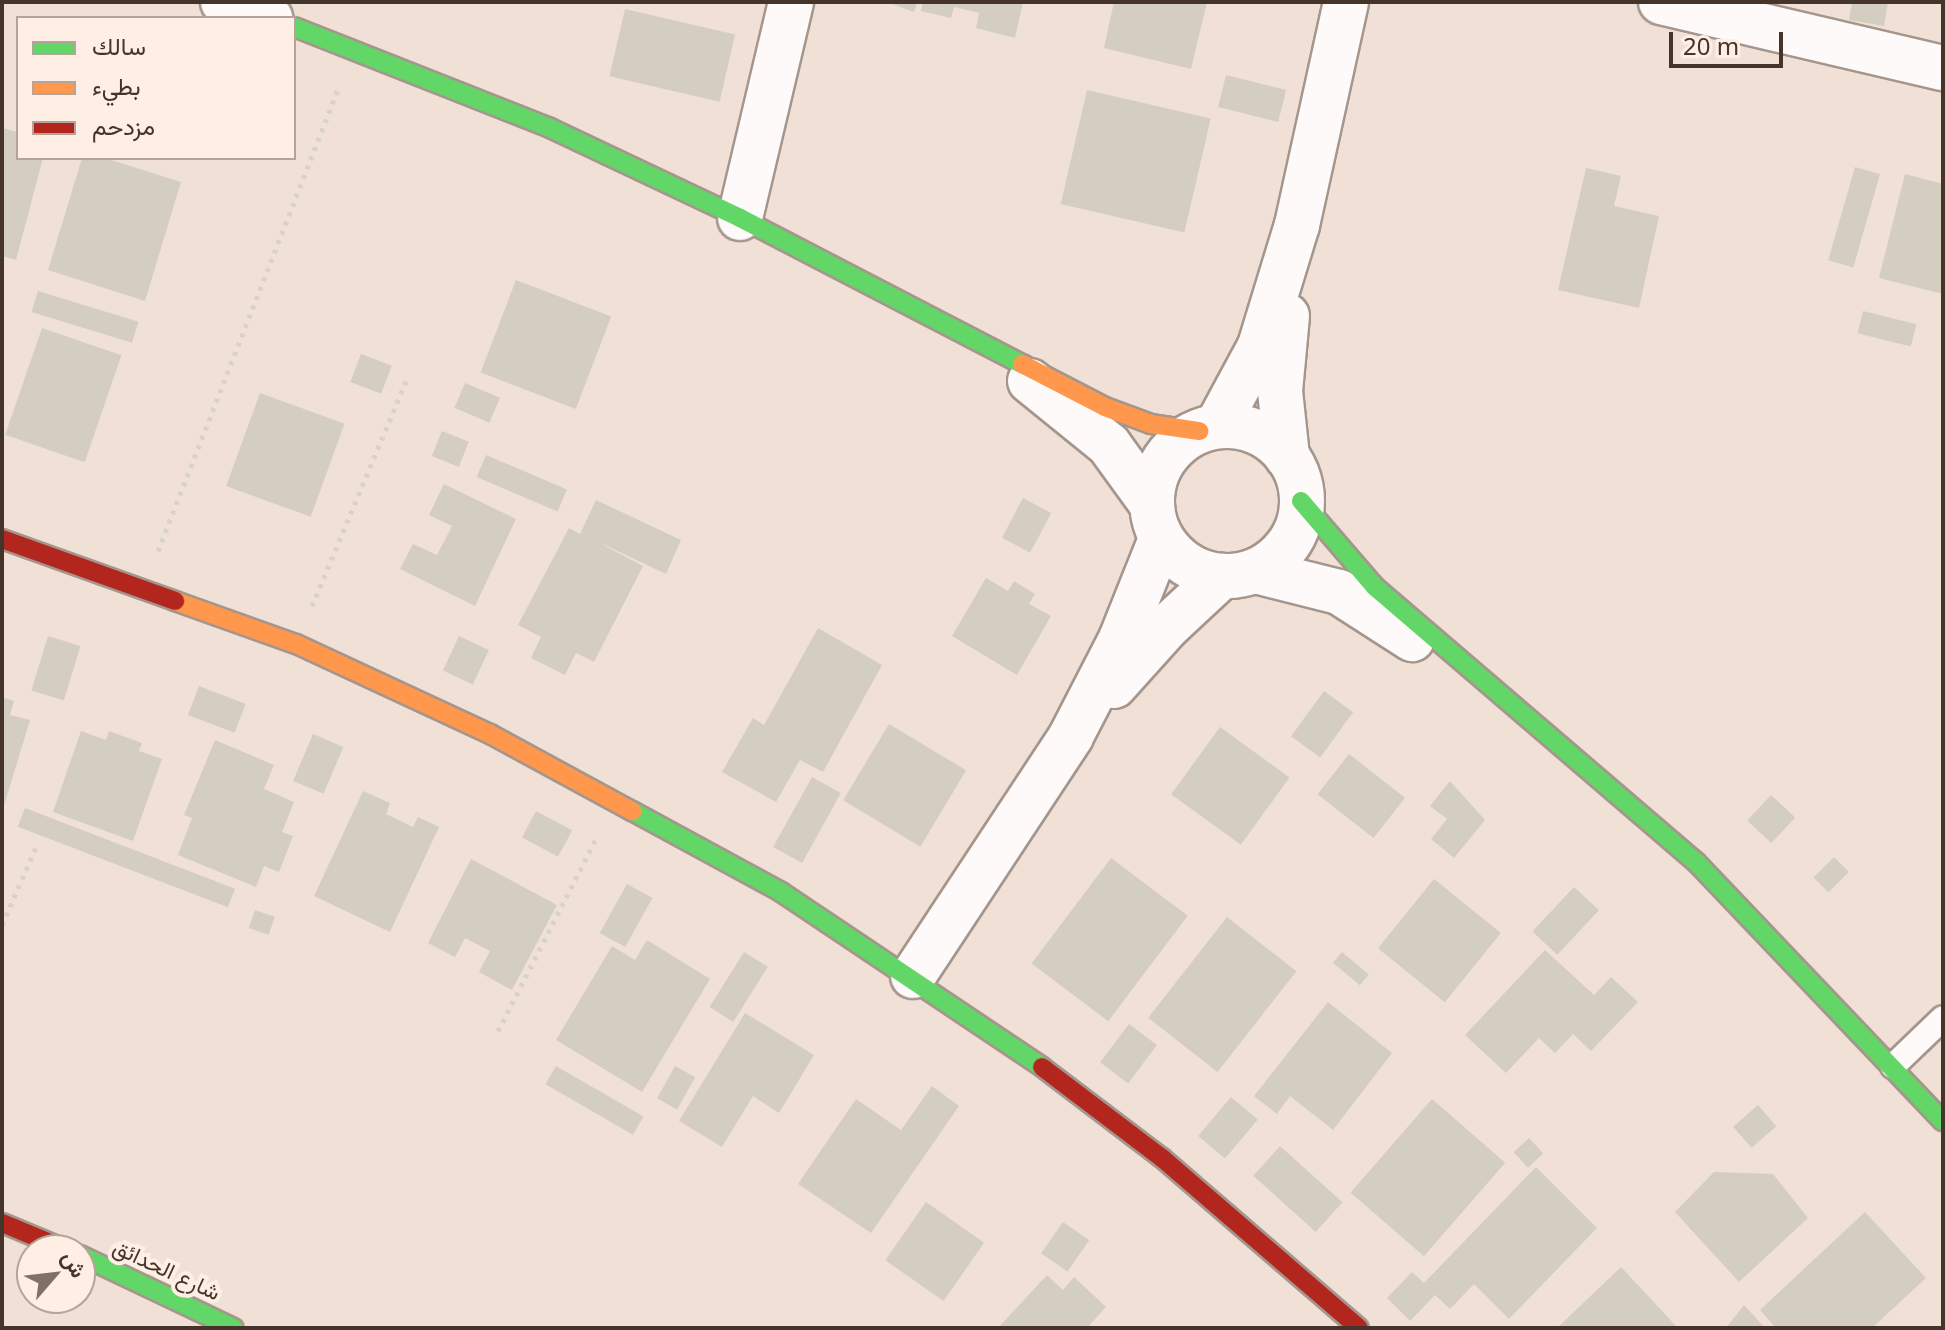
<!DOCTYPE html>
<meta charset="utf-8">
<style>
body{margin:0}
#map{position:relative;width:1945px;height:1330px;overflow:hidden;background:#f1e0d5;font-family:"Noto Sans",Vazirmatn,sans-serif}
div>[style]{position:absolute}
.building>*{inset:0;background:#d4cec0;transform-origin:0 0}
.path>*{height:5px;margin-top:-2.5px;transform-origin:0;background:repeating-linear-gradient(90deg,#d7d2ce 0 4px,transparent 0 10px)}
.roads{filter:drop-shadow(2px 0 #a5968d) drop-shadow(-2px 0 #a5968d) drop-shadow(0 2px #a5968d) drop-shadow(0 -2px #a5968d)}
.lane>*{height:24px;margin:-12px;padding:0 12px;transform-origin:12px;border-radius:12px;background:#fdfaf9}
.street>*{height:44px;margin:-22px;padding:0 22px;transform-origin:22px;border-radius:22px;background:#fdfaf9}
.street>.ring{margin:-22px;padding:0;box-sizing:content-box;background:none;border:44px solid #fdfaf9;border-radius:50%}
.fast>*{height:18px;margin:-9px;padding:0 9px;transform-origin:9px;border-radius:9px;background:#63d668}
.slow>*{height:18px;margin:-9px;padding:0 9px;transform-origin:9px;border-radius:9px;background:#ff974d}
.jam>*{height:18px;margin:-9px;padding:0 9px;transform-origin:9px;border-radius:9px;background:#b3261e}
span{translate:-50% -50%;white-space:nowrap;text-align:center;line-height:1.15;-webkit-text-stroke:8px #feeee4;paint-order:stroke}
.street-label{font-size:22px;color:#44342a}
.frame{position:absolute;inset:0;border:4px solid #44342a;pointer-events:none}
.legend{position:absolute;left:16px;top:16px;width:280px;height:144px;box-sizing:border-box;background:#feeee4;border:2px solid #b4a49a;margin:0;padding:10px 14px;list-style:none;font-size:24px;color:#44342a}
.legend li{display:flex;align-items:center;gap:16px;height:40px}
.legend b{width:40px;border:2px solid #b4a49a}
.north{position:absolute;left:16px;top:1234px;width:80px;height:80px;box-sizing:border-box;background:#feeee4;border:2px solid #b4a49a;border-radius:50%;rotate:62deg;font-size:22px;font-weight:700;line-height:32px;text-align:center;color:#44342a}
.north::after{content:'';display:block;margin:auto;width:28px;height:36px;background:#817066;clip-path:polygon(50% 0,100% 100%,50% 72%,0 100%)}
.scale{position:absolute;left:1669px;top:32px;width:114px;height:36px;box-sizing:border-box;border:4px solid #44342a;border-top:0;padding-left:10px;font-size:24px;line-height:28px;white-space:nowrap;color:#44342a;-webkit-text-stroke:6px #feeee4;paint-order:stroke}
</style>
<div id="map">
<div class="building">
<div style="clip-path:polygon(887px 2px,917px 2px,914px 12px)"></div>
<div style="clip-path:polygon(923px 2px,1023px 2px,1015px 38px,976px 28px,979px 13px,954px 7px,951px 18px,921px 11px)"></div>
<div style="clip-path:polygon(1114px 2px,1207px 2px,1191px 69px,1104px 48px)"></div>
<div style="clip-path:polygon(1852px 2px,1888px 2px,1884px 26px,1849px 20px)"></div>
<div style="left:625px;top:9px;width:113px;height:69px;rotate:13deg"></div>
<div style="left:1226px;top:75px;width:62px;height:33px;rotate:14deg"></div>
<div style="left:1087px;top:90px;width:127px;height:117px;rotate:13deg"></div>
<div style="clip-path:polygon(2px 128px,18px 132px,18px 158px,43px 158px,16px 260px,2px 256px)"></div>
<div style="clip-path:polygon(82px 158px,105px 158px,181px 182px,145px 301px,48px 270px)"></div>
<div style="left:1855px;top:167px;width:26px;height:97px;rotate:16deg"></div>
<div style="clip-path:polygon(1586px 168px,1621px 176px,1614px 206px,1659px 216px,1639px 308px,1558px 290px)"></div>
<div style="clip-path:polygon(1905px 174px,1943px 184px,1943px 294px,1879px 278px)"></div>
<div style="left:516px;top:280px;width:102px;height:99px;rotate:21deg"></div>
<div style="left:38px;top:291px;width:105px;height:22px;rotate:17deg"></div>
<div style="left:1863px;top:311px;width:55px;height:23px;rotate:14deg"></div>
<div style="left:42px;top:328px;width:84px;height:113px;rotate:19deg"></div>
<div style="left:361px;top:354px;width:33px;height:30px;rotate:21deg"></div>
<div style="left:465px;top:383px;width:38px;height:27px;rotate:23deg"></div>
<div style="left:260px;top:393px;width:90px;height:99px;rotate:20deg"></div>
<div style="left:442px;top:431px;width:29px;height:27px;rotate:22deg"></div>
<div style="left:486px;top:455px;width:88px;height:24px;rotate:23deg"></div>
<div style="clip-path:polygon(444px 484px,516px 519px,475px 606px,400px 569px,413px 544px,437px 555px,452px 526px,429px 515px)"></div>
<div style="left:1023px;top:498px;width:32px;height:45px;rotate:28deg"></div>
<div style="clip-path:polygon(596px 500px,681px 540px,666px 574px,594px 540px,643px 566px,594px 662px,576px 653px,565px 675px,531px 658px,541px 637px,518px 625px,569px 528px,580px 534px)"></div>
<div style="clip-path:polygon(986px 578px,1008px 591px,1014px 581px,1035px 594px,1029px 604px,1051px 616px,1017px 675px,952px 636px)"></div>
<div style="clip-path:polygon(818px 628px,882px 665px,823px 772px,800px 760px,776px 802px,722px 772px,753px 718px,764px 725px)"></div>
<div style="left:48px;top:636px;width:34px;height:57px;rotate:17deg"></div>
<div style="left:459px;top:636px;width:33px;height:38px;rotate:25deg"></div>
<div style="left:199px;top:686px;width:50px;height:31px;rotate:21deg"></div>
<div style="left:1324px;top:691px;width:36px;height:56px;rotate:36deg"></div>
<div style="clip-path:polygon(2px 697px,14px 701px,10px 715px,30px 720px,3px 809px)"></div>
<div style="left:889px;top:724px;width:90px;height:89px;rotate:31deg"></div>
<div style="left:1220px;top:727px;width:86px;height:83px;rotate:36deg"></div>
<div style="clip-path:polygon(81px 731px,106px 740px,109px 731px,142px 743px,139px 751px,162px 759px,133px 841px,53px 812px)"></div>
<div style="left:313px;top:734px;width:33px;height:51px;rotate:23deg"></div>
<div style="clip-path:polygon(215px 740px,274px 765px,264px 789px,294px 802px,282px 832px,293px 836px,279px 872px,264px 866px,256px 887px,178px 855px,192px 818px,184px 815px)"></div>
<div style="left:1349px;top:754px;width:71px;height:51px;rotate:38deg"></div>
<div style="left:812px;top:777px;width:33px;height:80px;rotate:29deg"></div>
<div style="clip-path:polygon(1450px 781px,1485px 820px,1454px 858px,1431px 839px,1447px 819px,1430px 806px)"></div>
<div style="clip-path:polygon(363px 791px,390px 803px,386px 814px,413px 827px,418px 817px,439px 827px,390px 932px,314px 896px)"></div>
<div style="left:1771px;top:795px;width:33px;height:35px;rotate:43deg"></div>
<div style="left:25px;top:808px;width:225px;height:20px;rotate:21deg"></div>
<div style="left:536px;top:811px;width:41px;height:30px;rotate:28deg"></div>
<div style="left:1834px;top:857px;width:21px;height:29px;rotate:45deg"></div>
<div style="left:1111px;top:858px;width:96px;height:132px;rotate:37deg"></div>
<div style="clip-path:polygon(471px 859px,557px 905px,512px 990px,479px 972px,490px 951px,465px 938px,455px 957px,428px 943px)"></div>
<div style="left:1434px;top:879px;width:86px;height:89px;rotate:39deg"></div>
<div style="left:627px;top:884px;width:29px;height:56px;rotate:29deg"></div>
<div style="left:1574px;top:887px;width:34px;height:61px;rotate:43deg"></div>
<div style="left:255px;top:910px;width:21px;height:19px;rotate:19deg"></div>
<div style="left:1227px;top:917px;width:88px;height:128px;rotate:38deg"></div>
<div style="clip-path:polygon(647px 940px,710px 979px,642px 1092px,556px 1040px,612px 946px,635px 960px)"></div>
<div style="clip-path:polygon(1545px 950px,1594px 995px,1611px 977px,1638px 1002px,1591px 1051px,1573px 1034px,1555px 1053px,1539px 1038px,1506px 1073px,1465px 1035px)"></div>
<div style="left:744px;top:952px;width:28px;height:65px;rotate:32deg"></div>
<div style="left:1342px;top:952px;width:35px;height:14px;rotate:40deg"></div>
<div style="clip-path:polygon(1328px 1002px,1392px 1053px,1333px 1130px,1290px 1096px,1277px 1114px,1254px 1096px)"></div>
<div style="clip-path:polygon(745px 1013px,814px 1055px,779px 1113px,753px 1096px,722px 1147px,679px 1121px)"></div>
<div style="left:1129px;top:1024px;width:35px;height:48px;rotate:37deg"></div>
<div style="left:556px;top:1066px;width:101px;height:21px;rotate:30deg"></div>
<div style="left:675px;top:1066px;width:23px;height:37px;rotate:29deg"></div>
<div style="clip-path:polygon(932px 1086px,959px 1106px,871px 1233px,798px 1184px,856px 1099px,901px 1130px)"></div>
<div style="left:1231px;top:1097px;width:35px;height:51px;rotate:40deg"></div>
<div style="left:1432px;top:1099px;width:97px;height:124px;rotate:41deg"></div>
<div style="left:1758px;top:1105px;width:28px;height:33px;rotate:49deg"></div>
<div style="left:1529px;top:1138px;width:21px;height:21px;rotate:47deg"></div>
<div style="left:1280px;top:1146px;width:84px;height:40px;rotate:42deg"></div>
<div style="clip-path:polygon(1536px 1167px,1597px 1228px,1509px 1319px,1474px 1284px,1450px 1309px,1435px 1295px,1410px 1321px,1387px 1298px,1412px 1272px,1424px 1283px)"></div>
<div style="clip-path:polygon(1714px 1172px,1773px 1174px,1808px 1218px,1739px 1282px,1675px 1212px)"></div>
<div style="left:926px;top:1202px;width:71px;height:71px;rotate:35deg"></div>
<div style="clip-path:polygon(1865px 1212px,1926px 1278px,1872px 1328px,1776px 1328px,1760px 1310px)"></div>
<div style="left:1063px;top:1222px;width:32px;height:38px;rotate:35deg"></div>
<div style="clip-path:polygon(1621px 1267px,1678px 1328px,1557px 1328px)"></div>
<div style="clip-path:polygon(1047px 1275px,1063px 1290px,1074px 1277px,1106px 1307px,1087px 1328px,998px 1328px)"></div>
<div style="clip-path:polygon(1744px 1305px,1765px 1328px,1726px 1328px)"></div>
</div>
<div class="path">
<div style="left:158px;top:551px;width:498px;rotate:-68.7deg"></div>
<div style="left:312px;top:606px;width:249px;rotate:-67.3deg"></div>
<div style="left:2px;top:925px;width:85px;rotate:-66.4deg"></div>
<div style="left:498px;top:1031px;width:216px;rotate:-63deg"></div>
</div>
<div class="roads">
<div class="lane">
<div style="left:1893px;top:1066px;width:69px;rotate:-43.8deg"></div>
</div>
<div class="street">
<div style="left:223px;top:2px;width:50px;rotate:18.8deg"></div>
<div style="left:1661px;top:2px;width:290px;rotate:13.2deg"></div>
<div style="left:740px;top:218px;width:222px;rotate:-76.7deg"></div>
<div style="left:1287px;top:316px;width:75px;rotate:95.3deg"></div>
<div style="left:1280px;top:391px;width:66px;rotate:83.9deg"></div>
<div style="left:1030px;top:381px;width:102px;rotate:39deg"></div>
<div style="left:1109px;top:445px;width:72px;rotate:54.1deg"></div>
<div style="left:1217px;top:426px;width:91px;rotate:-61.7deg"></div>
<div style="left:1260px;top:346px;width:127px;rotate:-73deg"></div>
<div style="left:1297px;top:225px;width:228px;rotate:-77.6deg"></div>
<div class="ring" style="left:1152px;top:426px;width:106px;height:106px"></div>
<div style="left:1255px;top:571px;width:87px;rotate:14deg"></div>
<div style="left:1339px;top:592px;width:87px;rotate:32.8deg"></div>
<div style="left:1114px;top:686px;width:81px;rotate:-48deg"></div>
<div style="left:1168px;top:626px;width:74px;rotate:-42.8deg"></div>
<div style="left:913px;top:976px;width:287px;rotate:-56.6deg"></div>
<div style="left:1071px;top:736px;width:109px;rotate:-62.7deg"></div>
<div style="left:1121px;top:639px;width:108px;rotate:-68.2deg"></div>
</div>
<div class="fast">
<div style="left:294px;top:27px;width:275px;rotate:21.5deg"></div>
<div style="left:550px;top:128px;width:210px;rotate:25.3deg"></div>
<div style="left:740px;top:218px;width:318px;rotate:27.4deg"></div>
<div style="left:1301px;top:501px;width:113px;rotate:49.3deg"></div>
<div style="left:1375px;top:587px;width:423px;rotate:40.6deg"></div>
<div style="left:1696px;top:862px;width:358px;rotate:46.4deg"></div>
<div style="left:632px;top:811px;width:170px;rotate:28.5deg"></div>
<div style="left:781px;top:892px;width:314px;rotate:33.8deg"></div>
<div style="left:80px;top:1255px;width:170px;rotate:25.4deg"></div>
</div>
<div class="slow">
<div style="left:1022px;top:364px;width:93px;rotate:27.4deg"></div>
<div style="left:1105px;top:407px;width:49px;rotate:20.3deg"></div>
<div style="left:1151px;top:424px;width:49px;rotate:8.3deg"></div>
<div style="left:175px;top:601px;width:128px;rotate:19.6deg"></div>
<div style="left:296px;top:644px;width:214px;rotate:24.9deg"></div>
<div style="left:490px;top:734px;width:162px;rotate:28.5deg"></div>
</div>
<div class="jam">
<div style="left:2px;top:539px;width:184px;rotate:19.7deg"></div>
<div style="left:1042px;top:1067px;width:151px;rotate:37.2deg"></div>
<div style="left:1162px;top:1158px;width:260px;rotate:40.8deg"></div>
<div style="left:2px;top:1223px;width:70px;rotate:22.6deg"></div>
</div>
</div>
<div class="street-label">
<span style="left:167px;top:1269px;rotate:25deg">شارع الحدائق</span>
</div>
<div class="frame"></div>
<ul class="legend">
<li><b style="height:10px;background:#63d668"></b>سالك</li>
<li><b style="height:10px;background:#ff974d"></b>بطيء</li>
<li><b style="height:10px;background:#b3261e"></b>مزدحم</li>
</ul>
<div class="north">ش</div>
<div class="scale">20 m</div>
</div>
